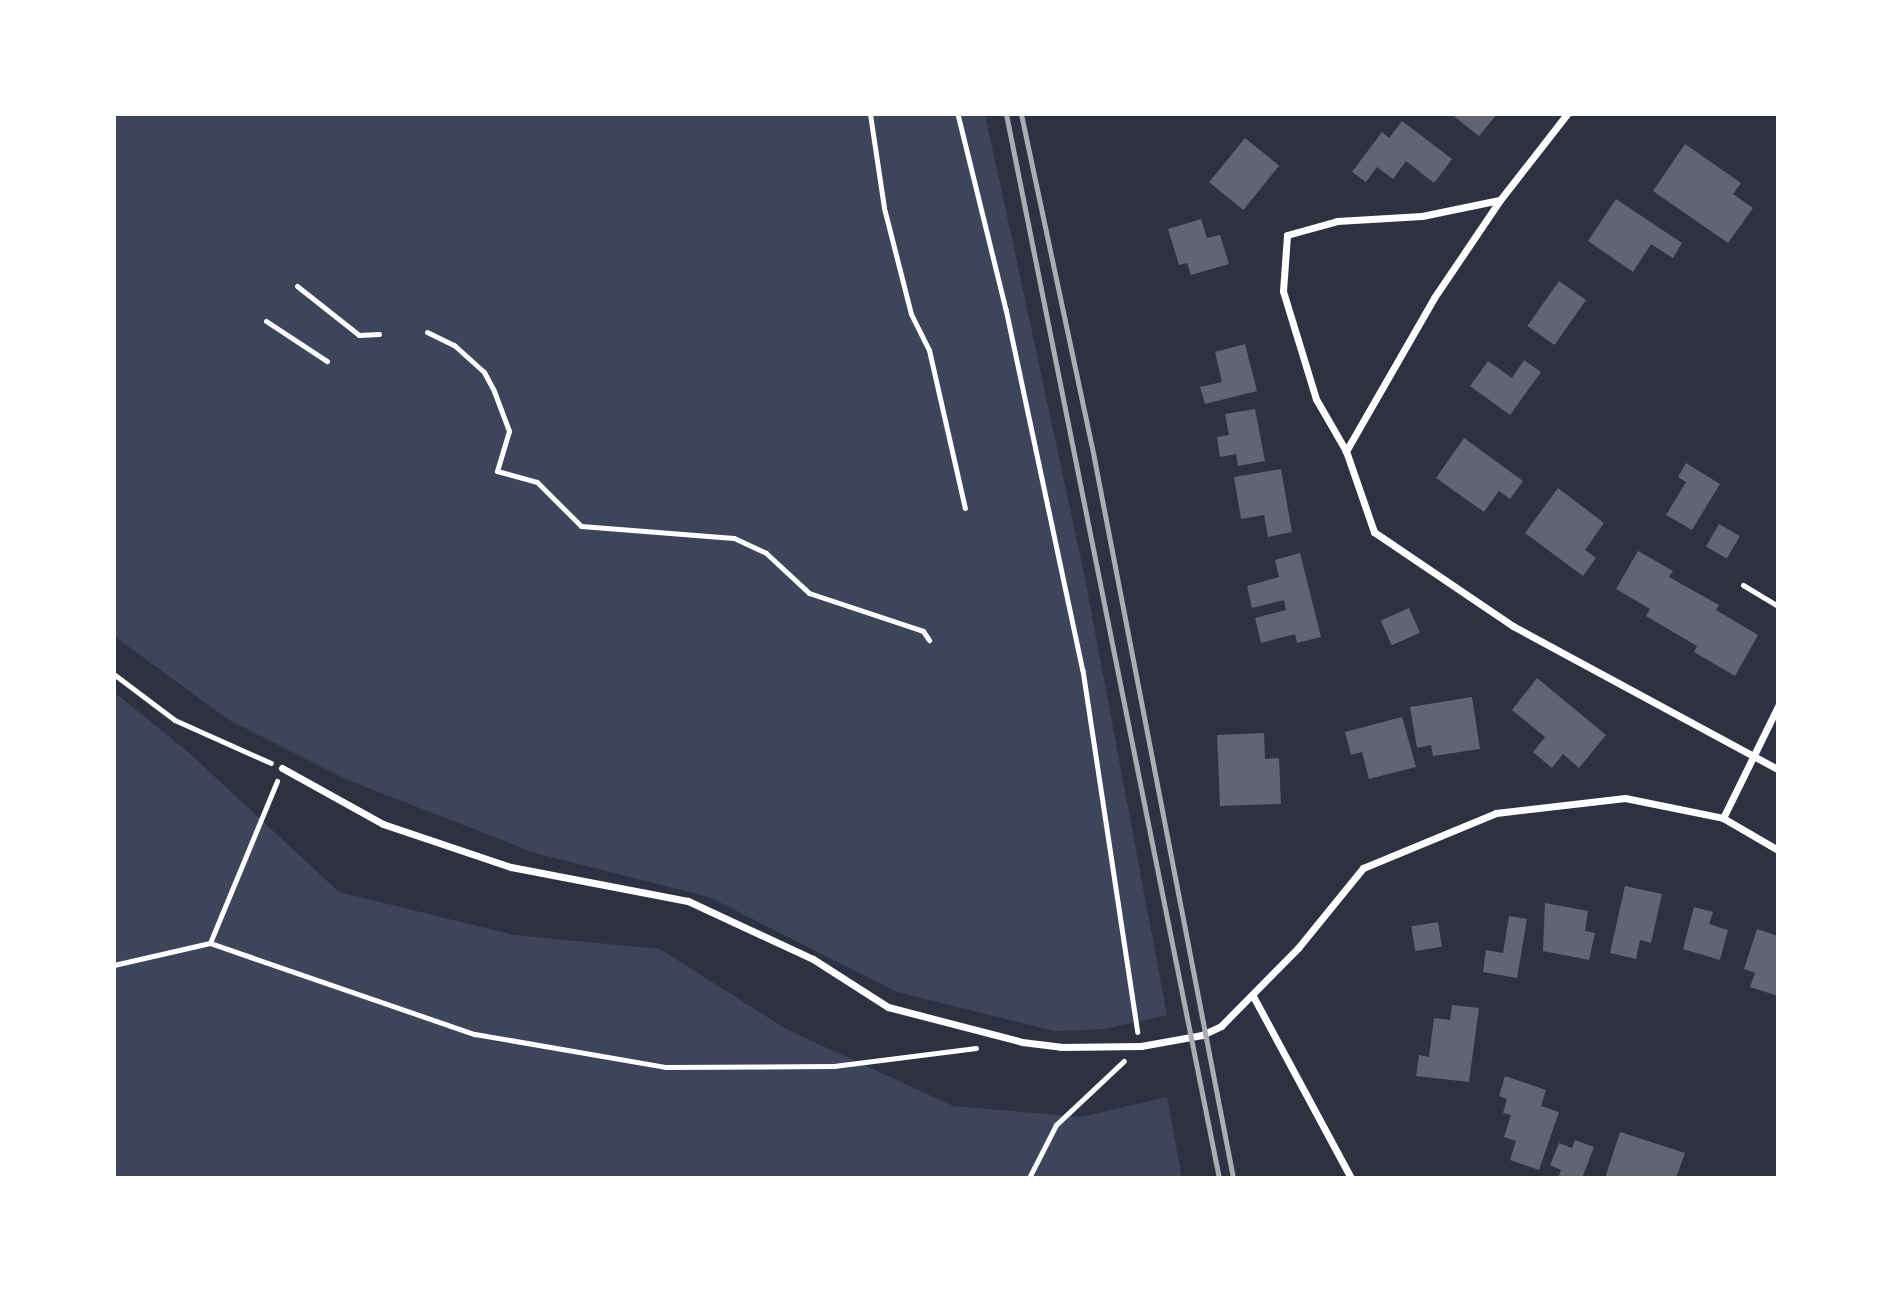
<!DOCTYPE html>
<style>
body{margin:0}
#map{position:relative;width:1892px;height:1292px;overflow:hidden;background:#2d3142;font-family:Roboto,sans-serif}
div>[style]{position:absolute}
.green>*{inset:0;background:#3c4559}
.building>*{inset:0;background:#626471;transform-origin:0 0}
.path>*{height:4.5px;margin:-2.25px;padding:0 2.25px;transform-origin:2.25px;border-radius:2.25px;background:#fff}
.service>*{height:5px;margin:-2.5px;padding:0 2.5px;transform-origin:2.5px;border-radius:2.5px;background:#fff}
.minor>*{height:7px;margin:-3.5px;padding:0 3.5px;transform-origin:3.5px;border-radius:3.5px;background:#fff}
.rail>*{height:5px;margin:-2.5px;padding:0 2.5px;transform-origin:2.5px;border-radius:2.5px;background:#abadb3}
span{translate:-50% -50%;white-space:nowrap;text-align:center;line-height:1.15;-webkit-text-stroke:6px #fff;paint-order:stroke}
.frame{position:absolute;inset:0;border:116px solid #fff;pointer-events:none}
</style>
<div id="map">
<div class="green">
<div style="clip-path:polygon(114px 114px,985px 114px,1084px 573px,1167px 1015px,1105px 1029px,1054px 1031px,897px 992px,709px 897px,535px 853px,348px 780px,229px 720px,114px 636px)"></div>
<div style="clip-path:polygon(114px 692px,188px 752px,339px 892px,514px 935px,660px 949px,786px 1029px,953px 1106px,1081px 1117px,1167px 1097px,1182px 1178px,114px 1178px)"></div>
</div>
<div class="building">
<div style="clip-path:polygon(1451px 114px,1497px 114px,1479px 136px)"></div>
<div style="clip-path:polygon(1402px 121px,1452px 159px,1434px 183px,1406px 161px,1393px 179px,1377px 167px,1366px 182px,1352px 172px,1382px 132px,1389px 138px)"></div>
<div style="left:1245px;top:138px;width:44px;height:57px;rotate:39deg"></div>
<div style="clip-path:polygon(1685px 144px,1741px 183px,1733px 194px,1753px 208px,1728px 243px,1653px 191px)"></div>
<div style="clip-path:polygon(1616px 199px,1682px 243px,1673px 258px,1651px 244px,1633px 272px,1588px 241px)"></div>
<div style="clip-path:polygon(1201px 219px,1207px 238px,1220px 235px,1229px 264px,1191px 275px,1187px 263px,1179px 265px,1168px 229px)"></div>
<div style="left:1559px;top:281px;width:33px;height:55px;rotate:35deg"></div>
<div style="clip-path:polygon(1245px 344px,1257px 391px,1205px 404px,1200px 387px,1222px 382px,1215px 352px)"></div>
<div style="clip-path:polygon(1524px 360px,1541px 372px,1510px 415px,1470px 386px,1488px 361px,1512px 378px)"></div>
<div style="clip-path:polygon(1255px 409px,1265px 461px,1238px 466px,1236px 454px,1220px 457px,1217px 437px,1229px 435px,1225px 414px)"></div>
<div style="clip-path:polygon(1464px 438px,1523px 481px,1510px 499px,1499px 491px,1484px 512px,1436px 478px)"></div>
<div style="clip-path:polygon(1686px 463px,1720px 484px,1692px 530px,1666px 515px,1686px 482px,1678px 477px)"></div>
<div style="clip-path:polygon(1281px 469px,1292px 532px,1268px 537px,1264px 515px,1241px 519px,1234px 477px)"></div>
<div style="clip-path:polygon(1558px 488px,1604px 523px,1585px 550px,1596px 558px,1583px 576px,1525px 533px)"></div>
<div style="left:1719px;top:524px;width:24px;height:26px;rotate:30deg"></div>
<div style="clip-path:polygon(1638px 551px,1673px 571px,1669px 577px,1719px 605px,1716px 610px,1758px 635px,1735px 676px,1694px 652px,1697px 646px,1646px 616px,1650px 609px,1616px 589px)"></div>
<div style="clip-path:polygon(1300px 553px,1321px 637px,1297px 643px,1295px 634px,1261px 643px,1255px 618px,1286px 610px,1284px 600px,1252px 608px,1247px 586px,1279px 577px,1275px 560px)"></div>
<div style="left:1409px;top:608px;width:27px;height:31px;rotate:66deg"></div>
<div style="clip-path:polygon(1537px 678px,1606px 735px,1579px 768px,1563px 754px,1552px 768px,1533px 752px,1545px 737px,1512px 710px)"></div>
<div style="clip-path:polygon(1472px 697px,1480px 749px,1433px 756px,1431px 745px,1417px 748px,1410px 707px)"></div>
<div style="clip-path:polygon(1402px 717px,1416px 767px,1369px 779px,1362px 752px,1351px 755px,1345px 732px)"></div>
<div style="clip-path:polygon(1264px 733px,1265px 759px,1279px 758px,1281px 804px,1220px 806px,1217px 735px)"></div>
<div style="clip-path:polygon(1625px 886px,1662px 894px,1651px 943px,1640px 940px,1636px 959px,1610px 953px)"></div>
<div style="clip-path:polygon(1545px 903px,1588px 911px,1585px 931px,1595px 933px,1589px 960px,1543px 951px)"></div>
<div style="clip-path:polygon(1694px 907px,1713px 912px,1709px 924px,1728px 930px,1720px 960px,1683px 949px)"></div>
<div style="clip-path:polygon(1509px 916px,1527px 919px,1517px 978px,1483px 972px,1486px 950px,1503px 953px)"></div>
<div style="left:1438px;top:922px;width:25px;height:27px;rotate:81deg"></div>
<div style="clip-path:polygon(1757px 929px,1778px 936px,1778px 996px,1750px 987px,1755px 973px,1744px 969px)"></div>
<div style="clip-path:polygon(1452px 1005px,1479px 1008px,1469px 1082px,1416px 1076px,1419px 1055px,1429px 1057px,1434px 1018px,1450px 1020px)"></div>
<div style="clip-path:polygon(1505px 1076px,1546px 1090px,1541px 1106px,1559px 1112px,1539px 1170px,1510px 1160px,1516px 1141px,1504px 1137px,1511px 1115px,1503px 1113px,1507px 1099px,1499px 1096px)"></div>
<div style="clip-path:polygon(1620px 1132px,1685px 1153px,1676px 1178px,1605px 1178px)"></div>
<div style="clip-path:polygon(1575px 1140px,1594px 1147px,1582px 1178px,1558px 1178px,1561px 1170px,1550px 1165px,1559px 1143px,1572px 1148px)"></div>
</div>
<div class="path">
<div style="left:958px;top:114px;width:201px;rotate:76.2deg"></div>
<div style="left:1006px;top:309px;width:369px;rotate:78deg"></div>
<div style="left:1083px;top:670px;width:366px;rotate:81.4deg"></div>
<div style="left:114px;top:674px;width:76px;rotate:37deg"></div>
<div style="left:175px;top:720px;width:105px;rotate:24.1deg"></div>
<div style="left:210px;top:943px;width:280px;rotate:19deg"></div>
<div style="left:475px;top:1034px;width:194px;rotate:9.8deg"></div>
<div style="left:666px;top:1067px;width:168px;rotate:-0.3deg"></div>
<div style="left:834px;top:1066px;width:143px;rotate:-7.2deg"></div>
<div style="left:114px;top:965px;width:98px;rotate:-12.9deg"></div>
<div style="left:210px;top:943px;width:175px;rotate:-67.5deg"></div>
<div style="left:1029px;top:1178px;width:59px;rotate:-63deg"></div>
<div style="left:1056px;top:1125px;width:93px;rotate:-43.3deg"></div>
</div>
<div class="service">
<div style="left:870px;top:114px;width:95px;rotate:81.5deg"></div>
<div style="left:884px;top:208px;width:109px;rotate:75.7deg"></div>
<div style="left:911px;top:314px;width:40px;rotate:63.4deg"></div>
<div style="left:929px;top:350px;width:162px;rotate:77.2deg"></div>
<div style="left:297px;top:286px;width:79px;rotate:38.3deg"></div>
<div style="left:359px;top:335px;width:20px;rotate:-3deg"></div>
<div style="left:266px;top:321px;width:73px;rotate:33.3deg"></div>
<div style="left:427px;top:332px;width:30px;rotate:26deg"></div>
<div style="left:454px;top:345px;width:40px;rotate:42deg"></div>
<div style="left:484px;top:372px;width:21px;rotate:62deg"></div>
<div style="left:494px;top:391px;width:43px;rotate:69.4deg"></div>
<div style="left:509px;top:431px;width:42px;rotate:106.7deg"></div>
<div style="left:497px;top:471px;width:41px;rotate:15.4deg"></div>
<div style="left:537px;top:482px;width:62px;rotate:45deg"></div>
<div style="left:581px;top:526px;width:153px;rotate:4.5deg"></div>
<div style="left:734px;top:538px;width:35px;rotate:25deg"></div>
<div style="left:766px;top:553px;width:59px;rotate:42.9deg"></div>
<div style="left:809px;top:593px;width:120px;rotate:18.4deg"></div>
<div style="left:923px;top:631px;width:11px;rotate:56deg"></div>
<div style="left:1743px;top:585px;width:41px;rotate:31deg"></div>
</div>
<div class="minor">
<div style="left:1567px;top:114px;width:109px;rotate:127.9deg"></div>
<div style="left:1500px;top:200px;width:118px;rotate:124deg"></div>
<div style="left:1434px;top:298px;width:177px;rotate:119.9deg"></div>
<div style="left:1346px;top:451px;width:86px;rotate:70.9deg"></div>
<div style="left:1374px;top:532px;width:168px;rotate:34.1deg"></div>
<div style="left:1513px;top:626px;width:301px;rotate:28.4deg"></div>
<div style="left:1346px;top:451px;width:60px;rotate:-120deg"></div>
<div style="left:1316px;top:399px;width:113px;rotate:-107deg"></div>
<div style="left:1283px;top:291px;width:56px;rotate:-85.9deg"></div>
<div style="left:1287px;top:235px;width:52px;rotate:-15.6deg"></div>
<div style="left:1337px;top:221px;width:85px;rotate:-3.4deg"></div>
<div style="left:1422px;top:216px;width:79px;rotate:-11.7deg"></div>
<div style="left:282px;top:768px;width:115px;rotate:29deg"></div>
<div style="left:383px;top:824px;width:135px;rotate:18.6deg"></div>
<div style="left:511px;top:867px;width:180px;rotate:10.9deg"></div>
<div style="left:688px;top:901px;width:138px;rotate:24.9deg"></div>
<div style="left:813px;top:959px;width:89px;rotate:32.6deg"></div>
<div style="left:888px;top:1007px;width:138px;rotate:14.6deg"></div>
<div style="left:1022px;top:1042px;width:39px;rotate:7deg"></div>
<div style="left:1061px;top:1047px;width:80px;rotate:-0.7deg"></div>
<div style="left:1141px;top:1046px;width:62px;rotate:-10.2deg"></div>
<div style="left:1202px;top:1035px;width:21px;rotate:-25deg"></div>
<div style="left:1221px;top:1026px;width:110px;rotate:-45.4deg"></div>
<div style="left:1298px;top:948px;width:103px;rotate:-50.9deg"></div>
<div style="left:1363px;top:868px;width:144px;rotate:-22.5deg"></div>
<div style="left:1496px;top:813px;width:130px;rotate:-6.6deg"></div>
<div style="left:1625px;top:798px;width:100px;rotate:11.5deg"></div>
<div style="left:1723px;top:818px;width:64px;rotate:30.2deg"></div>
<div style="left:1723px;top:818px;width:125px;rotate:-63.8deg"></div>
<div style="left:1253px;top:996px;width:207px;rotate:61.7deg"></div>
</div>
<div class="rail">
<div style="left:1006px;top:114px;width:1085px;rotate:78.68deg"></div>
<div style="left:1021px;top:114px;width:352px;rotate:78deg"></div>
<div style="left:1094px;top:458px;width:733px;rotate:79.07deg"></div>
</div>
<div class="frame"></div>
</div>
